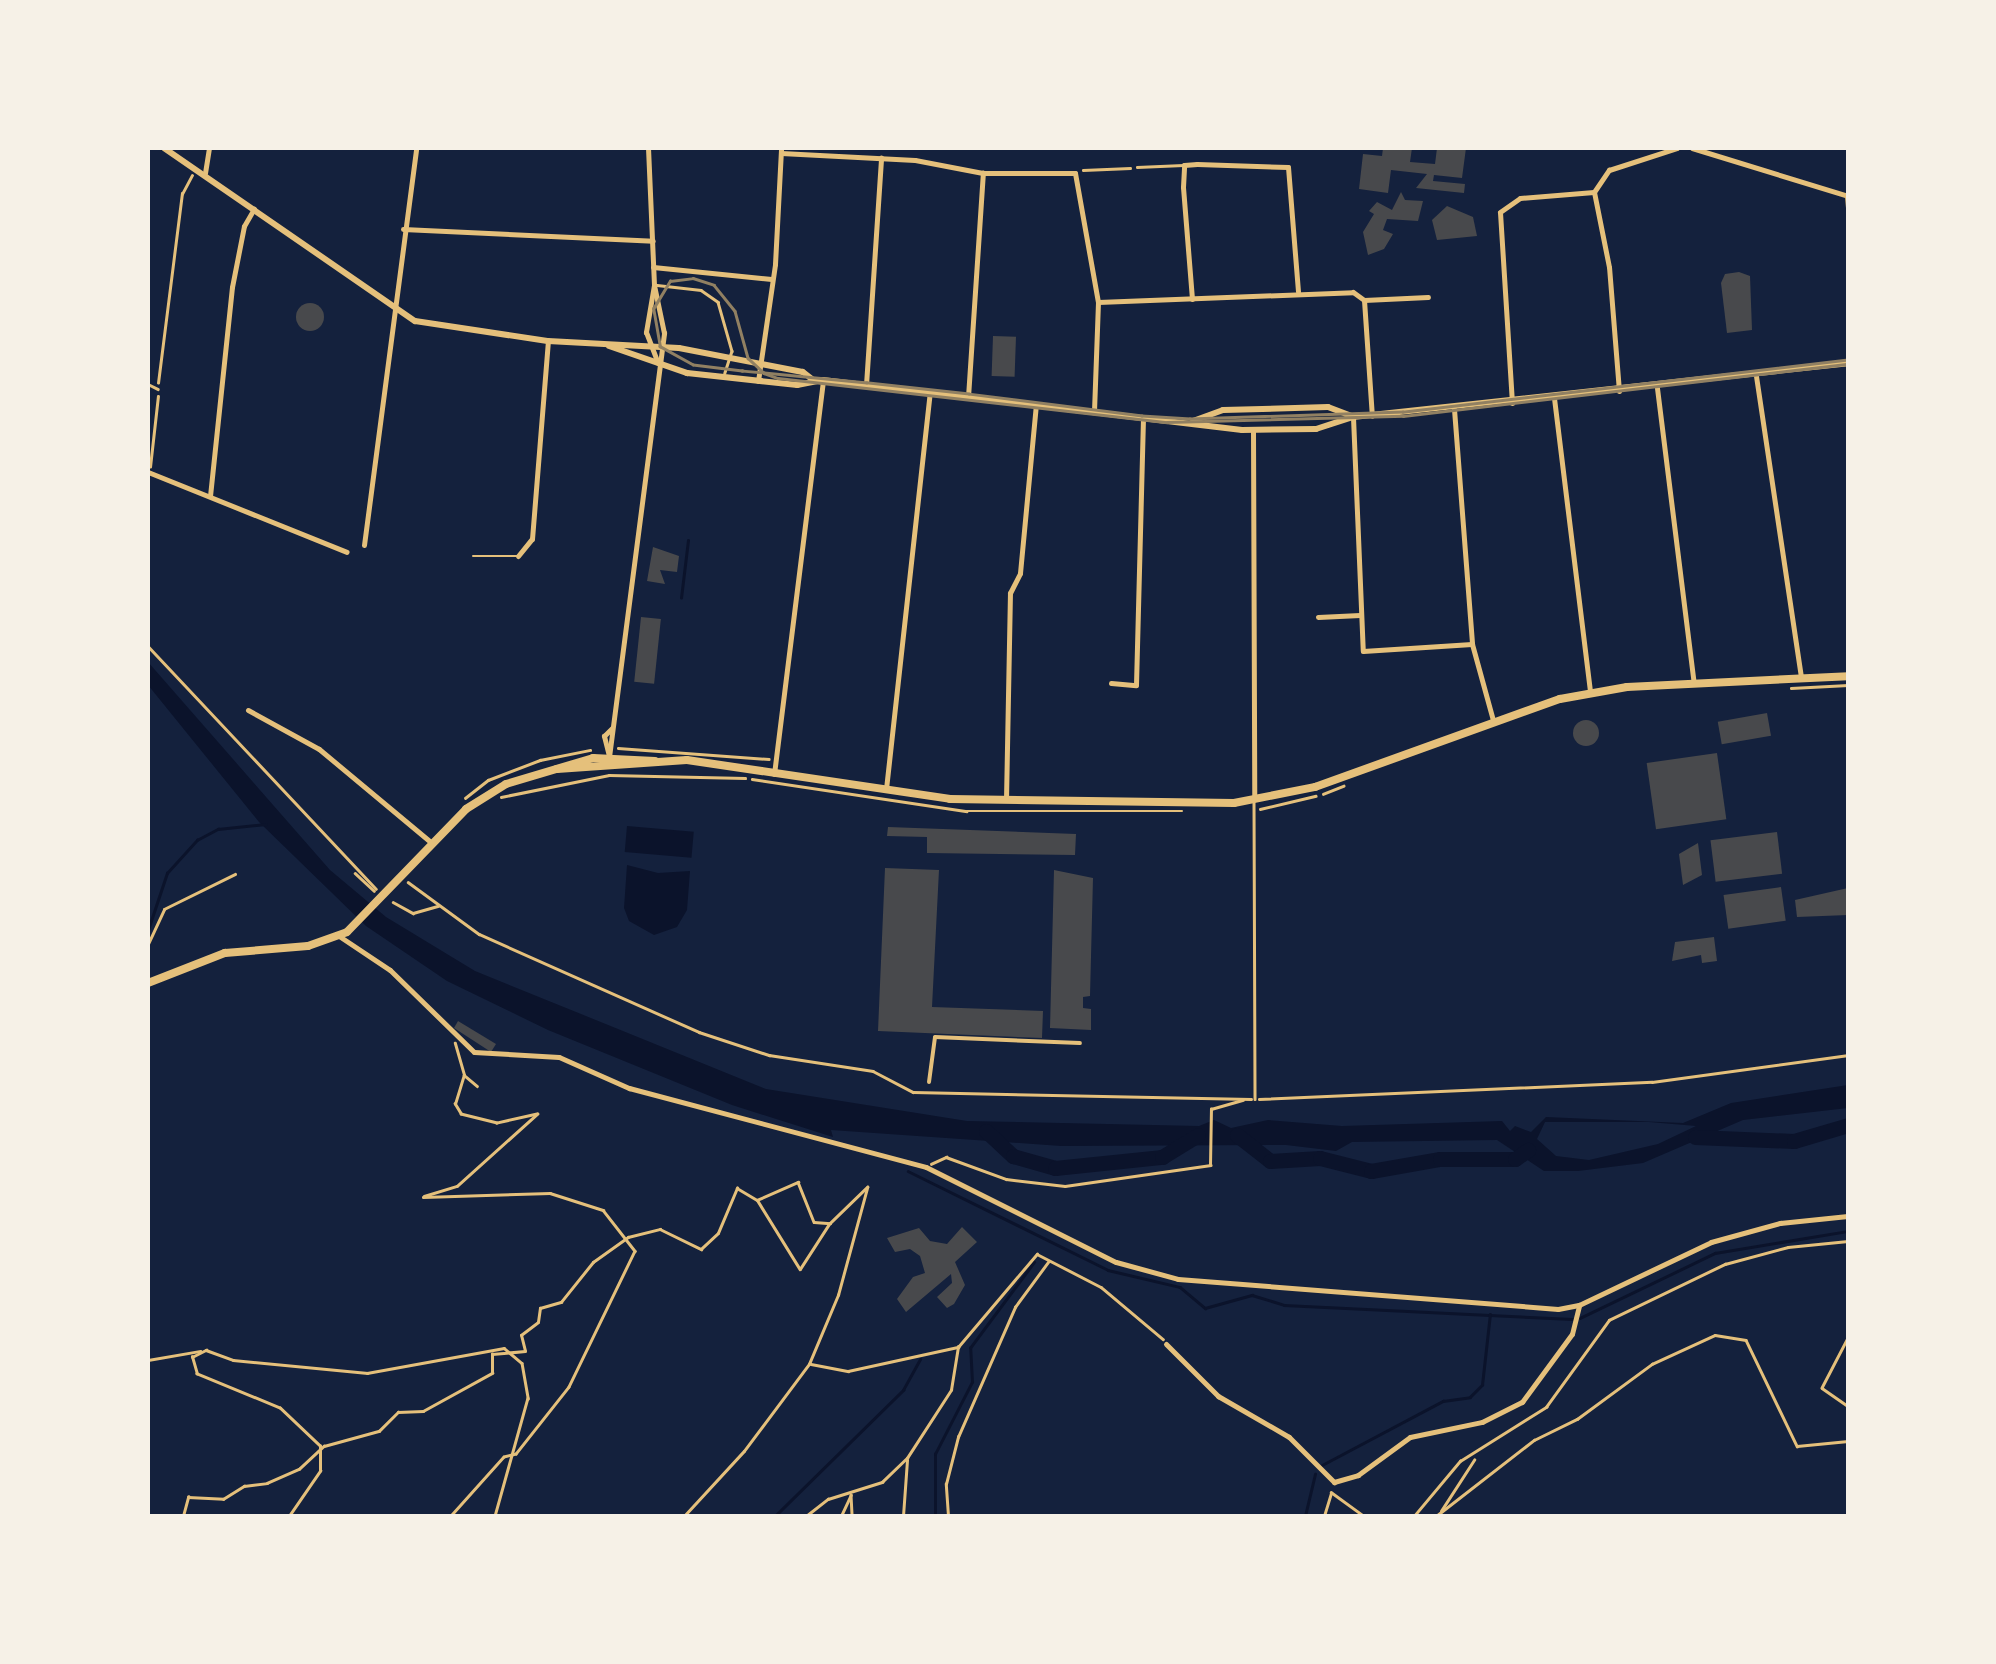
<!DOCTYPE html>
<style>
body{margin:0}
#map{position:relative;width:1996px;height:1664px;overflow:hidden;background:#14213d;font-family:"Exo 2",sans-serif}
div>[style]{position:absolute}
.water>*{inset:0;background:#0b132b;transform-origin:0 0}
.stream>*{height:2.5px;margin:-1.25px;padding:0 1.25px;transform-origin:1.25px;border-radius:1.25px;background:#0b132b}
.river>*{height:15px;margin:-7.5px;padding:0 7.5px;transform-origin:7.5px;border-radius:7.5px;background:#0b132b}
.building>*{inset:0;background:#48494c;transform-origin:0 0}
.round{border-radius:50%}
.path>*{height:2.5px;margin:-1.25px;padding:0 1.25px;transform-origin:1.25px;border-radius:1.25px;background:#e5c07b}
.service>*{height:2.5px;margin:-1.25px;padding:0 1.25px;transform-origin:1.25px;border-radius:1.25px;background:#e5c07b}
.pedestrian>*{height:4px;margin:-2px;padding:0 2px;transform-origin:2px;border-radius:2px;background:#e5c07b}
.minor>*{height:5px;margin:-2.5px;padding:0 2.5px;transform-origin:2.5px;border-radius:2.5px;background:#e5c07b}
.tertiary>*{height:6px;margin:-3px;padding:0 3px;transform-origin:3px;border-radius:3px;background:#e5c07b}
.secondary>*{height:8px;margin:-4px;padding:0 4px;transform-origin:4px;border-radius:4px;background:#e5c07b}
.tram>*{height:2.5px;margin:-1.25px;padding:0 1.25px;transform-origin:1.25px;border-radius:1.25px;background:#918062}
span{translate:-50% -50%;white-space:nowrap;text-align:center;line-height:1.15;-webkit-text-stroke:9px #f6f1e7;paint-order:stroke}
.frame{position:absolute;inset:0;border:150px solid #f6f1e7;pointer-events:none}
</style>
<div id="map">
<div class="water">
<div style="clip-path:polygon(evenodd,148px 662px,330px 870px,386px 917px,475px 971px,766px 1089px,967px 1121px,1199px 1126px,1214px 1120px,1231px 1128px,1268px 1120px,1342px 1126px,1502px 1121px,1510px 1131px,1515px 1126px,1531px 1132px,1546px 1117px,1683px 1123px,1731px 1103px,1848px 1085px,1848px 1108px,1743px 1120px,1643px 1163px,1578px 1171px,1544px 1171px,1497px 1140px,1352px 1142px,1336px 1151px,1286px 1145px,1061px 1146px,831px 1130px,833px 1137px,732px 1105px,548px 1030px,447px 981px,366px 926px,259px 822px,148px 685px,148px 662px,1545px 1122px,1649px 1122px,1696px 1126px,1658px 1144px,1589px 1160px,1556px 1156px,1537px 1139px,1545px 1122px)"></div>
<div style="left:627px;top:826px;width:67px;height:26px;rotate:5deg"></div>
<div style="clip-path:polygon(627px 865px,658px 873px,690px 871px,687px 910px,677px 927px,654px 935px,629px 921px,624px 908px)"></div>
</div>
<div class="stream">
<div style="left:681px;top:598px;width:58px;rotate:-83.1deg"></div>
<div style="left:148px;top:930px;width:60px;rotate:-71.6deg"></div>
<div style="left:167px;top:873px;width:45px;rotate:-47.7deg"></div>
<div style="left:197px;top:840px;width:24px;rotate:-28deg"></div>
<div style="left:218px;top:829px;width:48px;rotate:-5.9deg"></div>
<div style="left:908px;top:1171px;width:223px;rotate:26.3deg"></div>
<div style="left:1108px;top:1270px;width:74px;rotate:13.3deg"></div>
<div style="left:1180px;top:1287px;width:33px;rotate:40deg"></div>
<div style="left:1205px;top:1308px;width:49px;rotate:-15.5deg"></div>
<div style="left:1252px;top:1295px;width:34px;rotate:17deg"></div>
<div style="left:1284px;top:1305px;width:288px;rotate:2.8deg"></div>
<div style="left:1580px;top:1318px;width:150px;rotate:-25.7deg"></div>
<div style="left:1715px;top:1253px;width:135px;rotate:-9.4deg"></div>
<div style="left:1322px;top:1465px;width:137px;rotate:-27.9deg"></div>
<div style="left:1443px;top:1401px;width:27px;rotate:-8deg"></div>
<div style="left:1470px;top:1397px;width:17px;rotate:-45deg"></div>
<div style="left:1482px;top:1385px;width:71px;rotate:-83.6deg"></div>
<div style="left:775px;top:1516px;width:180px;rotate:-44.5deg"></div>
<div style="left:903px;top:1390px;width:35px;rotate:-61deg"></div>
<div style="left:935px;top:1516px;width:62px;rotate:-90deg"></div>
<div style="left:935px;top:1454px;width:81px;rotate:-62.8deg"></div>
<div style="left:972px;top:1382px;width:34px;rotate:-93deg"></div>
<div style="left:970px;top:1348px;width:107px;rotate:-53.3deg"></div>
<div style="left:1305px;top:1516px;width:43px;rotate:-76.6deg"></div>
</div>
<div class="river">
<div style="left:986px;top:1131px;width:37px;rotate:43deg"></div>
<div style="left:1013px;top:1156px;width:44px;rotate:15.9deg"></div>
<div style="left:1055px;top:1168px;width:108px;rotate:-5.9deg"></div>
<div style="left:1162px;top:1157px;width:42px;rotate:-31.4deg"></div>
<div style="left:1237px;top:1135px;width:42px;rotate:38.2deg"></div>
<div style="left:1270px;top:1161px;width:50px;rotate:-3.4deg"></div>
<div style="left:1320px;top:1158px;width:53px;rotate:14.3deg"></div>
<div style="left:1371px;top:1171px;width:70px;rotate:-9.9deg"></div>
<div style="left:1440px;top:1159px;width:75px"></div>
<div style="left:1515px;top:1159px;width:16px;rotate:-35deg"></div>
<div style="left:1695px;top:1137px;width:99px;rotate:2.3deg"></div>
<div style="left:1794px;top:1141px;width:56px;rotate:-16.5deg"></div>
</div>
<div class="building">
<div style="clip-path:polygon(1383px 148px,1412px 148px,1410px 162px,1435px 164px,1437px 148px,1466px 148px,1462px 178px,1434px 175px,1433px 181px,1465px 184px,1464px 193px,1416px 188px,1427px 174px,1391px 170px,1388px 193px,1359px 189px,1363px 154px,1382px 156px)"></div>
<div style="clip-path:polygon(1401px 192px,1405px 200px,1423px 201px,1418px 221px,1387px 219px,1383px 230px,1393px 234px,1384px 249px,1368px 255px,1363px 232px,1374px 214px,1369px 211px,1377px 202px,1392px 210px)"></div>
<div style="clip-path:polygon(1447px 206px,1473px 217px,1477px 236px,1437px 240px,1432px 220px)"></div>
<div style="clip-path:polygon(1739px 272px,1750px 276px,1752px 330px,1727px 333px,1721px 283px,1725px 274px)"></div>
<div class="round" style="left:296px;top:303px;width:28px;height:28px"></div>
<div style="left:993px;top:336px;width:23px;height:40px;rotate:2deg"></div>
<div style="clip-path:polygon(653px 547px,679px 556px,677px 572px,660px 570px,665px 584px,647px 581px)"></div>
<div style="left:641px;top:617px;width:20px;height:65px;rotate:6deg"></div>
<div style="left:1767px;top:713px;width:23px;height:50px;rotate:80deg"></div>
<div class="round" style="left:1573px;top:720px;width:26px;height:26px"></div>
<div style="left:1717px;top:753px;width:67px;height:71px;rotate:82deg"></div>
<div style="clip-path:polygon(888px 827px,1076px 834px,1075px 855px,927px 853px,927px 837px,887px 836px)"></div>
<div style="left:1777px;top:832px;width:42px;height:67px;rotate:83deg"></div>
<div style="clip-path:polygon(1698px 843px,1702px 875px,1683px 885px,1679px 854px)"></div>
<div style="clip-path:polygon(885px 868px,939px 870px,932px 1007px,1043px 1011px,1042px 1038px,878px 1031px)"></div>
<div style="clip-path:polygon(1054px 870px,1093px 878px,1090px 996px,1083px 997px,1083px 1008px,1091px 1009px,1091px 1030px,1050px 1028px)"></div>
<div style="left:1781px;top:887px;width:34px;height:58px;rotate:82deg"></div>
<div style="clip-path:polygon(1848px 888px,1848px 915px,1797px 917px,1795px 900px)"></div>
<div style="clip-path:polygon(1714px 937px,1717px 961px,1702px 963px,1701px 955px,1672px 961px,1675px 942px)"></div>
<div style="clip-path:polygon(458px 1021px,496px 1044px,491px 1052px,454px 1028px)"></div>
<div style="clip-path:polygon(962px 1227px,977px 1242px,955px 1262px,965px 1285px,954px 1304px,947px 1308px,937px 1297px,952px 1283px,951px 1274px,906px 1312px,897px 1299px,913px 1277px,925px 1273px,920px 1256px,910px 1249px,895px 1252px,887px 1238px,919px 1228px,930px 1241px,947px 1244px)"></div>
</div>
<div class="path">
<div style="left:1083px;top:170px;width:47px;rotate:-2.4deg"></div>
<div style="left:158px;top:383px;width:191px;rotate:-82.8deg"></div>
<div style="left:182px;top:194px;width:21px;rotate:-62deg"></div>
<div style="left:150px;top:467px;width:71px;rotate:-83.6deg"></div>
<div style="left:148px;top:646px;width:333px;rotate:46.8deg"></div>
<div style="left:1791px;top:688px;width:57px;rotate:-3deg"></div>
<div style="left:618px;top:748px;width:151px;rotate:4.2deg"></div>
<div style="left:752px;top:779px;width:217px;rotate:8.5deg"></div>
<div style="left:967px;top:811px;width:215px"></div>
<div style="left:1323px;top:794px;width:22px;rotate:-22deg"></div>
<div style="left:501px;top:797px;width:110px;rotate:-11.5deg"></div>
<div style="left:609px;top:775px;width:136px;rotate:1.3deg"></div>
<div style="left:465px;top:798px;width:29px;rotate:-38deg"></div>
<div style="left:488px;top:780px;width:56px;rotate:-21deg"></div>
<div style="left:540px;top:760px;width:51px;rotate:-11.3deg"></div>
<div style="left:1260px;top:809px;width:57px;rotate:-13.3deg"></div>
<div style="left:355px;top:873px;width:26px;rotate:43deg"></div>
<div style="left:408px;top:882px;width:88px;rotate:36.2deg"></div>
<div style="left:479px;top:934px;width:241px;rotate:24deg"></div>
<div style="left:699px;top:1032px;width:74px;rotate:18.2deg"></div>
<div style="left:769px;top:1055px;width:105px;rotate:8.7deg"></div>
<div style="left:873px;top:1071px;width:45px;rotate:27.7deg"></div>
<div style="left:913px;top:1092px;width:338px;rotate:1.2deg"></div>
<div style="left:393px;top:902px;width:23px;rotate:29deg"></div>
<div style="left:413px;top:913px;width:26px;rotate:-16deg"></div>
<div style="left:464px;top:1075px;width:17px;rotate:40deg"></div>
<div style="left:1259px;top:1099px;width:393px;rotate:-2.5deg"></div>
<div style="left:1652px;top:1082px;width:198px;rotate:-7.8deg"></div>
<div style="left:931px;top:1164px;width:17px;rotate:-25deg"></div>
<div style="left:946px;top:1157px;width:64px;rotate:20.1deg"></div>
<div style="left:1006px;top:1179px;width:59px;rotate:6.8deg"></div>
<div style="left:1065px;top:1186px;width:147px;rotate:-8.2deg"></div>
<div style="left:1210px;top:1165px;width:56px;rotate:-89deg"></div>
<div style="left:1211px;top:1109px;width:33px;rotate:-16deg"></div>
<div style="left:424px;top:1196px;width:34px;rotate:-17deg"></div>
<div style="left:457px;top:1186px;width:108px;rotate:-42deg"></div>
<div style="left:537px;top:1114px;width:41px;rotate:167.3deg"></div>
<div style="left:497px;top:1123px;width:37px;rotate:-166deg"></div>
<div style="left:461px;top:1114px;width:12px;rotate:-121deg"></div>
<div style="left:455px;top:1104px;width:30px;rotate:-73deg"></div>
<div style="left:464px;top:1075px;width:33px;rotate:-106deg"></div>
<div style="left:423px;top:1197px;width:127px;rotate:-1.8deg"></div>
<div style="left:550px;top:1193px;width:56px;rotate:17.8deg"></div>
<div style="left:603px;top:1210px;width:52px;rotate:52deg"></div>
<div style="left:635px;top:1251px;width:151px;rotate:115.9deg"></div>
<div style="left:569px;top:1387px;width:85px;rotate:128.3deg"></div>
<div style="left:516px;top:1454px;width:12px;rotate:166deg"></div>
<div style="left:504px;top:1457px;width:79px;rotate:131.9deg"></div>
<div style="left:758px;top:1201px;width:80px;rotate:58.3deg"></div>
<div style="left:800px;top:1269px;width:54px;rotate:-57.2deg"></div>
<div style="left:1848px;top:1338px;width:56px;rotate:117.5deg"></div>
<div style="left:1822px;top:1388px;width:32px;rotate:35deg"></div>
<div style="left:148px;top:1360px;width:53px;rotate:-9.8deg"></div>
<div style="left:811px;top:1364px;width:38px;rotate:11deg"></div>
<div style="left:848px;top:1371px;width:113px;rotate:-12.3deg"></div>
<div style="left:1331px;top:1492px;width:41px;rotate:36deg"></div>
<div style="left:851px;top:1495px;width:21px;rotate:87deg"></div>
<div style="left:1441px;top:1511px;width:61px;rotate:-57.1deg"></div>
<div style="left:183px;top:1516px;width:20px;rotate:-75deg"></div>
<div style="left:188px;top:1497px;width:35px;rotate:3deg"></div>
<div style="left:223px;top:1499px;width:25px;rotate:-32deg"></div>
<div style="left:244px;top:1486px;width:23px;rotate:-7deg"></div>
<div style="left:267px;top:1483px;width:35px;rotate:-24deg"></div>
<div style="left:299px;top:1469px;width:34px;rotate:-43deg"></div>
<div style="left:324px;top:1446px;width:57px;rotate:-15.3deg"></div>
<div style="left:379px;top:1431px;width:27px;rotate:-45deg"></div>
<div style="left:398px;top:1412px;width:25px;rotate:-2deg"></div>
<div style="left:423px;top:1411px;width:79px;rotate:-28.8deg"></div>
<div style="left:492px;top:1373px;width:19px;rotate:-90deg"></div>
<div style="left:492px;top:1354px;width:33px;rotate:-5deg"></div>
<div style="left:525px;top:1351px;width:16px;rotate:-104deg"></div>
<div style="left:521px;top:1335px;width:21px;rotate:-37deg"></div>
<div style="left:538px;top:1322px;width:14px;rotate:-82deg"></div>
<div style="left:540px;top:1308px;width:22px;rotate:-16deg"></div>
<div style="left:561px;top:1302px;width:51px;rotate:-51.3deg"></div>
<div style="left:593px;top:1262px;width:43px;rotate:-35.5deg"></div>
<div style="left:628px;top:1237px;width:33px;rotate:-14deg"></div>
<div style="left:660px;top:1229px;width:46px;rotate:26deg"></div>
<div style="left:701px;top:1249px;width:23px;rotate:-43deg"></div>
<div style="left:718px;top:1233px;width:49px;rotate:-67.1deg"></div>
<div style="left:737px;top:1188px;width:23px;rotate:31deg"></div>
<div style="left:757px;top:1200px;width:45px;rotate:-23.7deg"></div>
<div style="left:798px;top:1182px;width:43px;rotate:68.2deg"></div>
<div style="left:814px;top:1222px;width:16px;rotate:4deg"></div>
<div style="left:830px;top:1223px;width:52px;rotate:-44.2deg"></div>
<div style="left:289px;top:1516px;width:55px;rotate:-55.4deg"></div>
<div style="left:320px;top:1471px;width:25px;rotate:-90deg"></div>
<div style="left:320px;top:1446px;width:55px;rotate:-136.5deg"></div>
<div style="left:280px;top:1408px;width:90px;rotate:-157.7deg"></div>
<div style="left:197px;top:1374px;width:18px;rotate:-106deg"></div>
<div style="left:192px;top:1357px;width:16px;rotate:-27deg"></div>
<div style="left:206px;top:1350px;width:29px;rotate:20deg"></div>
<div style="left:233px;top:1360px;width:135px;rotate:5.5deg"></div>
<div style="left:367px;top:1373px;width:139px;rotate:-10.3deg"></div>
<div style="left:504px;top:1348px;width:23px;rotate:40deg"></div>
<div style="left:522px;top:1363px;width:36px;rotate:80deg"></div>
<div style="left:528px;top:1398px;width:123px;rotate:105.6deg"></div>
<div style="left:684px;top:1516px;width:88px;rotate:-47.3deg"></div>
<div style="left:744px;top:1451px;width:109px;rotate:-53.2deg"></div>
<div style="left:809px;top:1364px;width:75px;rotate:-67.2deg"></div>
<div style="left:838px;top:1295px;width:111px;rotate:-74.8deg"></div>
<div style="left:806px;top:1516px;width:28px;rotate:-38deg"></div>
<div style="left:828px;top:1499px;width:57px;rotate:-17.5deg"></div>
<div style="left:882px;top:1482px;width:35px;rotate:-44deg"></div>
<div style="left:907px;top:1458px;width:81px;rotate:-57.1deg"></div>
<div style="left:951px;top:1390px;width:44px;rotate:-80.8deg"></div>
<div style="left:958px;top:1347px;width:122px;rotate:-49.7deg"></div>
<div style="left:1037px;top:1254px;width:72px;rotate:27.3deg"></div>
<div style="left:1101px;top:1287px;width:81px;rotate:40deg"></div>
<div style="left:841px;top:1516px;width:23px;rotate:-65deg"></div>
<div style="left:903px;top:1516px;width:56px;rotate:-85.9deg"></div>
<div style="left:948px;top:1516px;width:32px;rotate:-94deg"></div>
<div style="left:946px;top:1484px;width:49px;rotate:-75.7deg"></div>
<div style="left:958px;top:1437px;width:142px;rotate:-66.3deg"></div>
<div style="left:1015px;top:1307px;width:56px;rotate:-53.7deg"></div>
<div style="left:1324px;top:1516px;width:24px;rotate:-73deg"></div>
<div style="left:1436px;top:1516px;width:124px;rotate:-37.8deg"></div>
<div style="left:1534px;top:1440px;width:48px;rotate:-26deg"></div>
<div style="left:1577px;top:1419px;width:93px;rotate:-36.3deg"></div>
<div style="left:1652px;top:1364px;width:69px;rotate:-24.7deg"></div>
<div style="left:1715px;top:1335px;width:31px;rotate:9deg"></div>
<div style="left:1746px;top:1340px;width:118px;rotate:64.3deg"></div>
<div style="left:1797px;top:1446px;width:51px;rotate:-5.6deg"></div>
</div>
<div class="service">
<div style="left:1137px;top:167px;width:46px;rotate:-2.5deg"></div>
<div style="left:657px;top:285px;width:44px;rotate:6.5deg"></div>
<div style="left:701px;top:290px;width:21px;rotate:35deg"></div>
<div style="left:718px;top:302px;width:51px;rotate:74.1deg"></div>
<div style="left:732px;top:351px;width:23px;rotate:108deg"></div>
<div style="left:148px;top:384px;width:11px;rotate:27deg"></div>
<div style="left:473px;top:556px;width:44px"></div>
<div style="left:1254px;top:801px;width:298px;rotate:89.8deg"></div>
<div style="left:148px;top:944px;width:38px;rotate:-65deg"></div>
<div style="left:164px;top:909px;width:79px;rotate:-26.2deg"></div>
<div style="left:1414px;top:1516px;width:72px;rotate:-50.1deg"></div>
<div style="left:1460px;top:1461px;width:102px;rotate:-32.1deg"></div>
<div style="left:1546px;top:1407px;width:107px;rotate:-54.1deg"></div>
<div style="left:1609px;top:1320px;width:129px;rotate:-25.8deg"></div>
<div style="left:1725px;top:1264px;width:65px;rotate:-15.1deg"></div>
<div style="left:1788px;top:1247px;width:60px;rotate:-5.7deg"></div>
</div>
<div class="pedestrian">
<div style="left:929px;top:1082px;width:45px;rotate:-82.4deg"></div>
<div style="left:935px;top:1037px;width:145px;rotate:2.4deg"></div>
</div>
<div class="minor">
<div style="left:1692px;top:148px;width:163px;rotate:17.1deg"></div>
<div style="left:781px;top:153px;width:134px;rotate:3deg"></div>
<div style="left:915px;top:160px;width:69px;rotate:10.8deg"></div>
<div style="left:983px;top:173px;width:92px"></div>
<div style="left:1075px;top:173px;width:131px;rotate:79.9deg"></div>
<div style="left:1098px;top:302px;width:110px;rotate:92.1deg"></div>
<div style="left:205px;top:173px;width:25px;rotate:-81deg"></div>
<div style="left:1847px;top:196px;width:11px;rotate:85deg"></div>
<div style="left:403px;top:229px;width:250px;rotate:2.7deg"></div>
<div style="left:653px;top:267px;width:119px;rotate:5.8deg"></div>
<div style="left:654px;top:285px;width:48px;rotate:99.7deg"></div>
<div style="left:646px;top:332px;width:33px;rotate:69deg"></div>
<div style="left:1192px;top:299px;width:112px;rotate:-94.6deg"></div>
<div style="left:1183px;top:187px;width:22px;rotate:-87deg"></div>
<div style="left:1184px;top:165px;width:13px;rotate:-4deg"></div>
<div style="left:1197px;top:164px;width:91px;rotate:1.9deg"></div>
<div style="left:1288px;top:167px;width:125px;rotate:85.4deg"></div>
<div style="left:1364px;top:300px;width:64px;rotate:-2.7deg"></div>
<div style="left:1098px;top:302px;width:255px;rotate:-2.2deg"></div>
<div style="left:1353px;top:292px;width:14px;rotate:36deg"></div>
<div style="left:1364px;top:300px;width:116px;rotate:86.1deg"></div>
<div style="left:1756px;top:376px;width:304px;rotate:81.5deg"></div>
<div style="left:758px;top:381px;width:118px;rotate:-81.7deg"></div>
<div style="left:775px;top:264px;width:116px;rotate:-87deg"></div>
<div style="left:866px;top:385px;width:228px;rotate:-86.2deg"></div>
<div style="left:1657px;top:388px;width:297px;rotate:82.9deg"></div>
<div style="left:1619px;top:391px;width:124px;rotate:-94.6deg"></div>
<div style="left:1609px;top:267px;width:76px;rotate:-101.3deg"></div>
<div style="left:1594px;top:192px;width:27px;rotate:-56deg"></div>
<div style="left:1609px;top:170px;width:71px;rotate:-17.9deg"></div>
<div style="left:968px;top:397px;width:225px;rotate:-86.2deg"></div>
<div style="left:1554px;top:398px;width:297px;rotate:83deg"></div>
<div style="left:1512px;top:403px;width:191px;rotate:-93.6deg"></div>
<div style="left:1500px;top:212px;width:24px;rotate:-35deg"></div>
<div style="left:1520px;top:198px;width:74px;rotate:-4.6deg"></div>
<div style="left:1454px;top:409px;width:236px;rotate:85.6deg"></div>
<div style="left:1472px;top:644px;width:79px;rotate:74.6deg"></div>
<div style="left:1353px;top:417px;width:234px;rotate:87.6deg"></div>
<div style="left:1363px;top:651px;width:109px;rotate:-3.7deg"></div>
<div style="left:1253px;top:430px;width:367px;rotate:89.8deg"></div>
<div style="left:148px;top:472px;width:214px;rotate:21.9deg"></div>
<div style="left:210px;top:496px;width:210px;rotate:-84deg"></div>
<div style="left:232px;top:287px;width:62px;rotate:-78.9deg"></div>
<div style="left:244px;top:226px;width:20px;rotate:-60deg"></div>
<div style="left:364px;top:545px;width:400px;rotate:-82.5deg"></div>
<div style="left:518px;top:556px;width:22px;rotate:-51deg"></div>
<div style="left:532px;top:539px;width:199px;rotate:-85.4deg"></div>
<div style="left:1318px;top:617px;width:42px;rotate:-2.7deg"></div>
<div style="left:1111px;top:683px;width:25px;rotate:5deg"></div>
<div style="left:1136px;top:685px;width:267px;rotate:-88.5deg"></div>
<div style="left:248px;top:710px;width:81px;rotate:28.8deg"></div>
<div style="left:319px;top:749px;width:148px;rotate:39.8deg"></div>
<div style="left:609px;top:756px;width:21px;rotate:-104deg"></div>
<div style="left:604px;top:736px;width:11px;rotate:-45deg"></div>
<div style="left:609px;top:757px;width:428px;rotate:-82.6deg"></div>
<div style="left:664px;top:333px;width:49px;rotate:-101.8deg"></div>
<div style="left:654px;top:285px;width:137px;rotate:-92.5deg"></div>
<div style="left:774px;top:774px;width:397px;rotate:-82.9deg"></div>
<div style="left:886px;top:789px;width:398px;rotate:-83.7deg"></div>
<div style="left:1006px;top:800px;width:207px;rotate:-88.9deg"></div>
<div style="left:1010px;top:593px;width:22px;rotate:-63deg"></div>
<div style="left:1020px;top:573px;width:169px;rotate:-84.6deg"></div>
<div style="left:339px;top:936px;width:61px;rotate:33.7deg"></div>
<div style="left:390px;top:970px;width:117px;rotate:44.3deg"></div>
<div style="left:474px;top:1052px;width:85px;rotate:3.4deg"></div>
<div style="left:559px;top:1057px;width:77px;rotate:23.9deg"></div>
<div style="left:629px;top:1088px;width:307px;rotate:14.9deg"></div>
<div style="left:926px;top:1167px;width:212px;rotate:26.6deg"></div>
<div style="left:1116px;top:1262px;width:64px;rotate:15.3deg"></div>
<div style="left:1178px;top:1279px;width:381px;rotate:4.5deg"></div>
<div style="left:1558px;top:1309px;width:21px;rotate:-11deg"></div>
<div style="left:1579px;top:1305px;width:146px;rotate:-25.5deg"></div>
<div style="left:1711px;top:1242px;width:72px;rotate:-15.4deg"></div>
<div style="left:1780px;top:1223px;width:68px;rotate:-5.9deg"></div>
<div style="left:1166px;top:1344px;width:74px;rotate:45deg"></div>
<div style="left:1218px;top:1396px;width:82px;rotate:30deg"></div>
<div style="left:1289px;top:1437px;width:64px;rotate:45deg"></div>
<div style="left:1334px;top:1482px;width:25px;rotate:-16deg"></div>
<div style="left:1358px;top:1475px;width:64px;rotate:-36.2deg"></div>
<div style="left:1410px;top:1437px;width:74px;rotate:-11.8deg"></div>
<div style="left:1482px;top:1422px;width:45px;rotate:-26.6deg"></div>
<div style="left:1522px;top:1402px;width:84px;rotate:-53.7deg"></div>
<div style="left:1572px;top:1334px;width:30px;rotate:-76deg"></div>
</div>
<div class="tertiary">
<div style="left:164px;top:148px;width:305px;rotate:34.6deg"></div>
<div style="left:415px;top:321px;width:134px;rotate:8.6deg"></div>
<div style="left:548px;top:341px;width:131px;rotate:3.1deg"></div>
<div style="left:679px;top:348px;width:126px;rotate:11deg"></div>
<div style="left:803px;top:372px;width:11px;rotate:38deg"></div>
<div style="left:609px;top:346px;width:83px;rotate:19.1deg"></div>
<div style="left:687px;top:373px;width:111px;rotate:6.2deg"></div>
<div style="left:797px;top:385px;width:26px;rotate:-11deg"></div>
<div style="left:823px;top:380px;width:422px;rotate:6.8deg"></div>
<div style="left:1242px;top:430px;width:74px;rotate:-0.8deg"></div>
<div style="left:1316px;top:429px;width:39px;rotate:-18deg"></div>
<div style="left:1353px;top:417px;width:498px;rotate:-6.2deg"></div>
<div style="left:1193px;top:421px;width:32px;rotate:-20deg"></div>
<div style="left:1223px;top:410px;width:105px;rotate:-1.6deg"></div>
<div style="left:1328px;top:407px;width:26px;rotate:21deg"></div>
</div>
<div class="secondary">
<div style="left:557px;top:769px;width:130px;rotate:-4deg"></div>
<div style="left:687px;top:760px;width:266px;rotate:8.4deg"></div>
<div style="left:950px;top:799px;width:284px;rotate:0.8deg"></div>
<div style="left:1234px;top:803px;width:83px;rotate:-11.2deg"></div>
<div style="left:1315px;top:787px;width:260px;rotate:-19.8deg"></div>
<div style="left:1560px;top:699px;width:68px;rotate:-10.2deg"></div>
<div style="left:1627px;top:687px;width:221px;rotate:-2.8deg"></div>
<div style="left:148px;top:983px;width:83px;rotate:-21.3deg"></div>
<div style="left:225px;top:953px;width:83px;rotate:-4.8deg"></div>
<div style="left:308px;top:946px;width:41px;rotate:-19.7deg"></div>
<div style="left:347px;top:932px;width:171px;rotate:-45.9deg"></div>
<div style="left:466px;top:809px;width:47px;rotate:-32deg"></div>
<div style="left:506px;top:784px;width:91px;rotate:-16.6deg"></div>
<div style="left:593px;top:758px;width:62px;rotate:2.8deg"></div>
</div>
<div class="tram">
<div style="left:1848px;top:360px;width:448px;rotate:173.3deg"></div>
<div style="left:1403px;top:412px;width:213px;rotate:178.1deg"></div>
<div style="left:1190px;top:419px;width:48px;rotate:-176.4deg"></div>
<div style="left:1142px;top:416px;width:174px;rotate:-172.8deg"></div>
<div style="left:969px;top:394px;width:103px;rotate:-173.8deg"></div>
<div style="left:867px;top:383px;width:103px;rotate:-174.5deg"></div>
<div style="left:764px;top:373px;width:21px;rotate:-175deg"></div>
<div style="left:743px;top:371px;width:1px;rotate:180deg"></div>
<div style="left:742px;top:371px;width:49px;rotate:-173deg"></div>
<div style="left:693px;top:365px;width:38px;rotate:-151deg"></div>
<div style="left:660px;top:347px;width:39px;rotate:-100deg"></div>
<div style="left:653px;top:309px;width:33px;rotate:-59deg"></div>
<div style="left:670px;top:281px;width:23px;rotate:-7deg"></div>
<div style="left:693px;top:278px;width:22px;rotate:18deg"></div>
<div style="left:714px;top:285px;width:33px;rotate:51deg"></div>
<div style="left:735px;top:311px;width:49px;rotate:74.5deg"></div>
<div style="left:748px;top:358px;width:22px;rotate:43deg"></div>
<div style="left:764px;top:373px;width:15px;rotate:20deg"></div>
<div style="left:778px;top:378px;width:391px;rotate:6.5deg"></div>
<div style="left:1167px;top:422px;width:236px;rotate:-1.5deg"></div>
<div style="left:1403px;top:416px;width:448px;rotate:-6.7deg"></div>
</div>
<div class="frame"></div>
</div>
